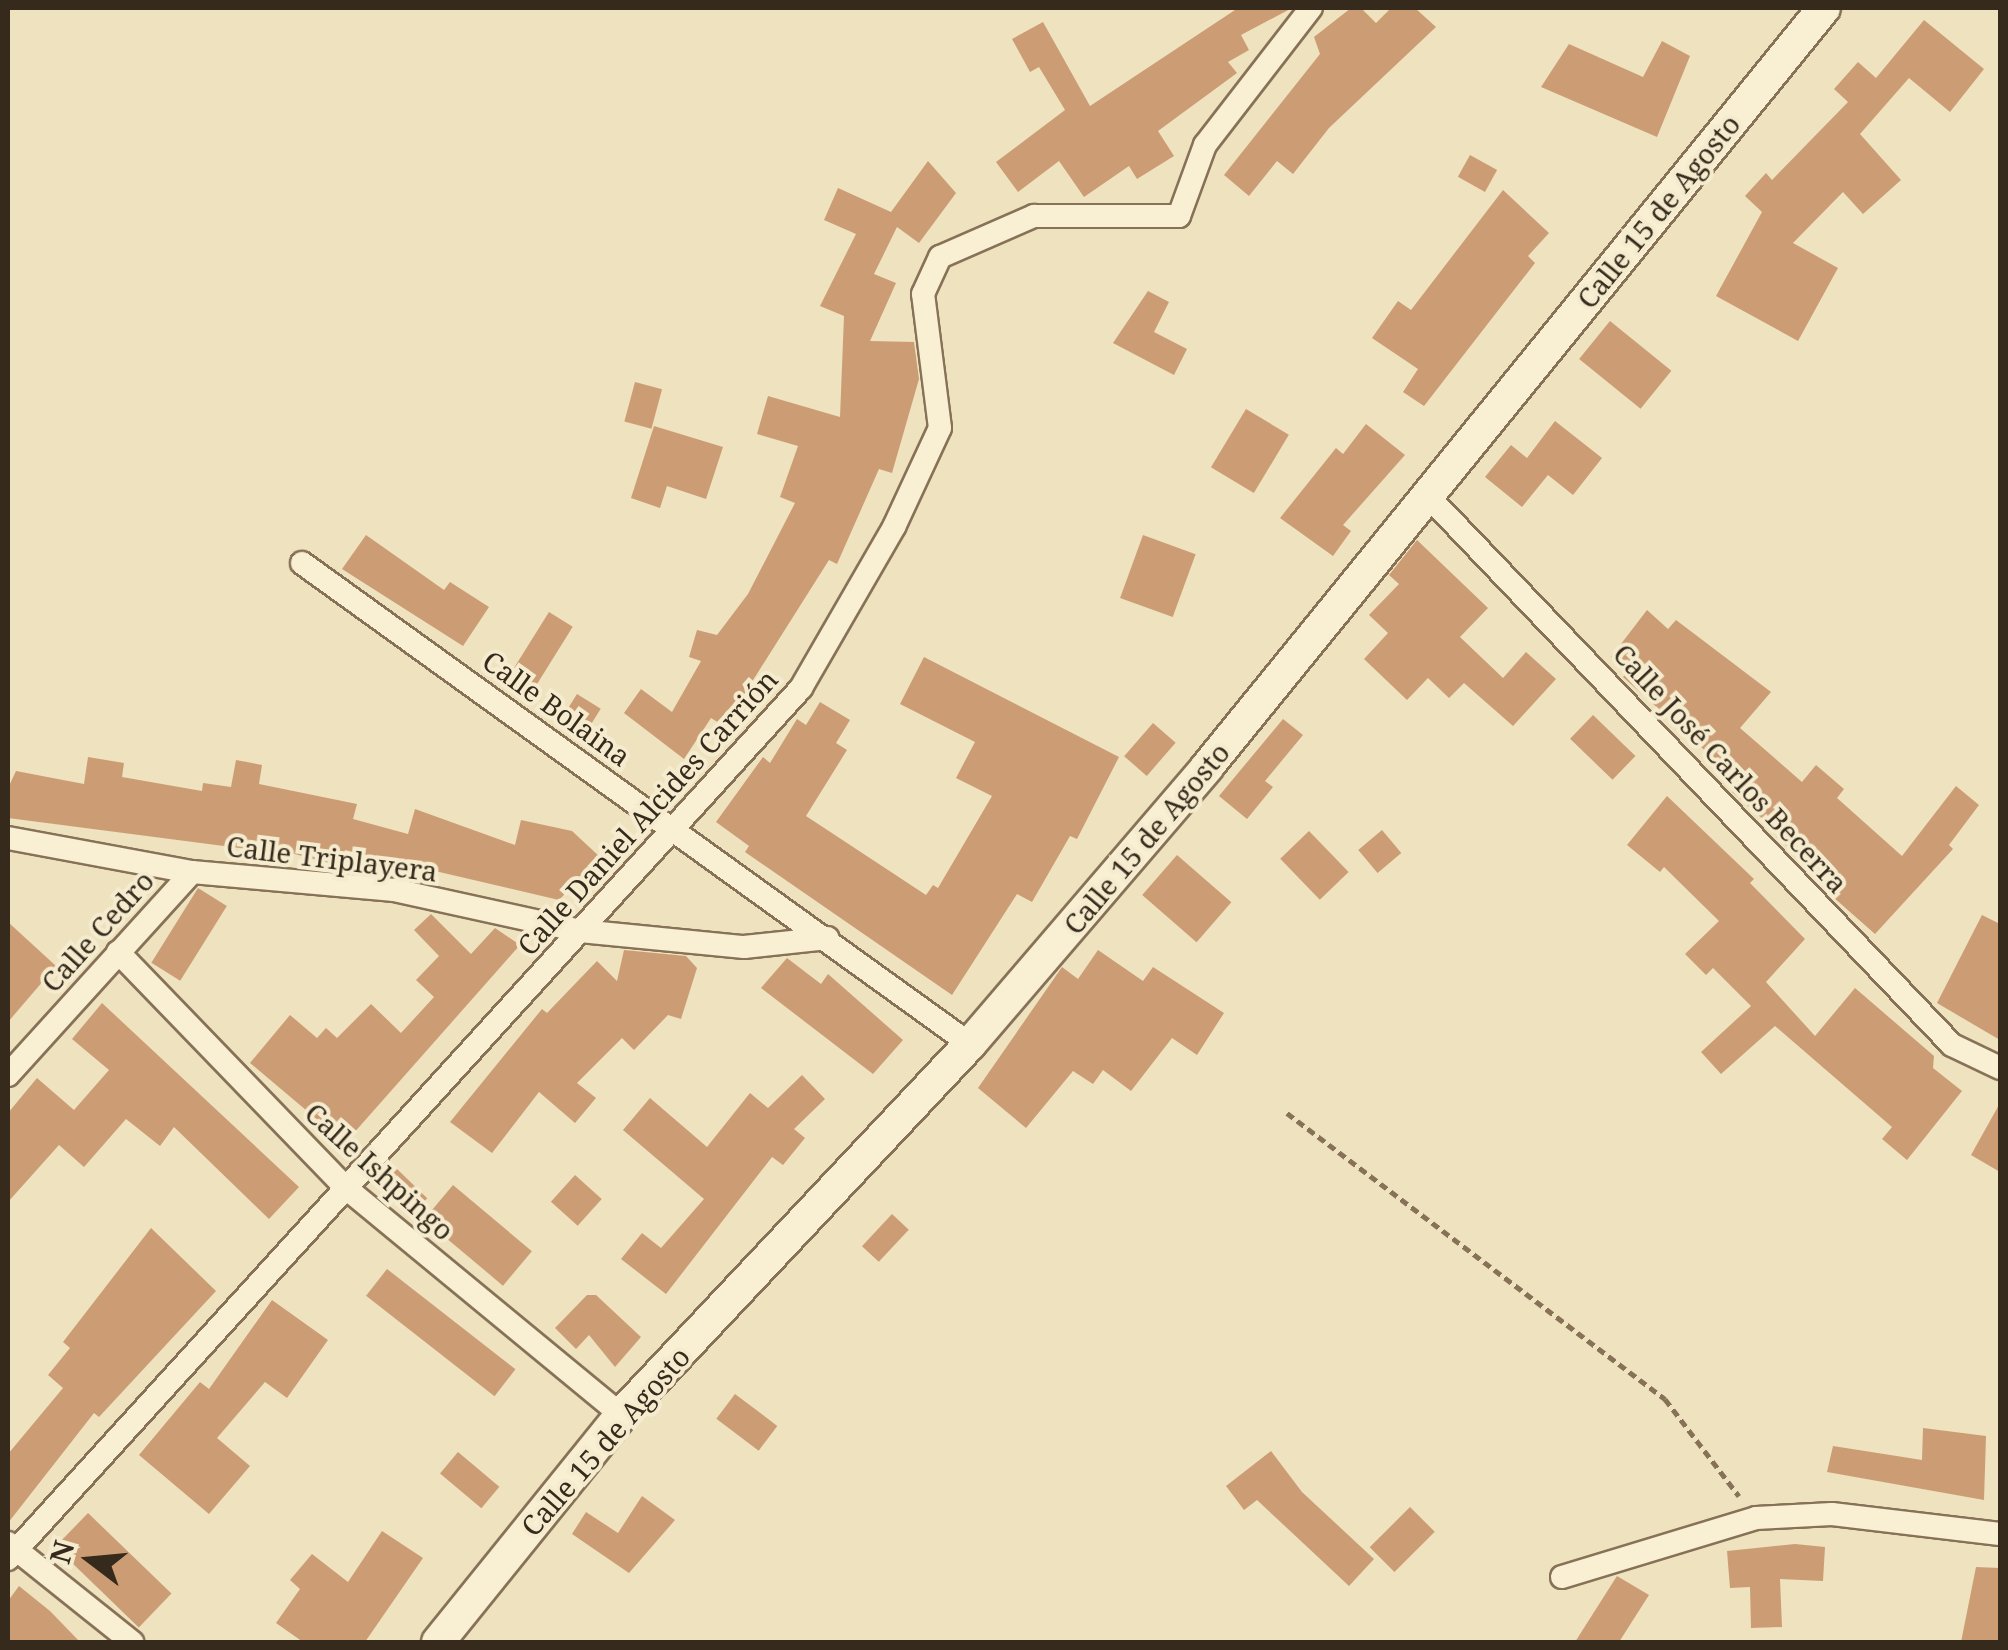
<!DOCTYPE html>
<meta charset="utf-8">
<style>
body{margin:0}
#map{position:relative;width:2008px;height:1650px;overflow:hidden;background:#eee2bf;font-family:"Noto Serif",serif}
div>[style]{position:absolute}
.building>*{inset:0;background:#cc9d75;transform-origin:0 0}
.path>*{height:5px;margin-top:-2.5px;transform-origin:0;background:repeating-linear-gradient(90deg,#877258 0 8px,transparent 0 13px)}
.roads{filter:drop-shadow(2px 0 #877258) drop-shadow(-2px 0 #877258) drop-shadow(0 2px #877258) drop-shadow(0 -2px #877258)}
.street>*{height:22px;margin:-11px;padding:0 11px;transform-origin:11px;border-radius:11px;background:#f9efd2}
.secondary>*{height:32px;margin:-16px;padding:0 16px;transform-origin:16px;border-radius:16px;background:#f9efd2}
span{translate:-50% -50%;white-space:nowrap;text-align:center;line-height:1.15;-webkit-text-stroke:8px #f5eccf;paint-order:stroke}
.street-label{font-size:28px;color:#362a1c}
.frame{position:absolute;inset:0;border:10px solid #362a1c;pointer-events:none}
.north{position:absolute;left:40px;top:1510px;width:100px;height:100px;-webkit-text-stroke:8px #f5eccf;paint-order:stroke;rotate:286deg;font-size:28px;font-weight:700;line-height:40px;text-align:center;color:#362a1c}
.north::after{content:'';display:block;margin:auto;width:35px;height:45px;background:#362a1c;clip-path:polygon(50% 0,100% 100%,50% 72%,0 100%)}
</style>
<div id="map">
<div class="building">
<div style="clip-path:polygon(1238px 8px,1292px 8px,1241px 35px,1249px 50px,1228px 62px,1237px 73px,1158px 131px,1174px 156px,1137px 179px,1129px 166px,1084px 197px,1059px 161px,1018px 192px,996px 162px,1065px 110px,1039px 67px,1030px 72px,1012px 39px,1043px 22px,1090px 106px)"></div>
<div style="clip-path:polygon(1351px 8px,1361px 8px,1376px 23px,1391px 8px,1415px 8px,1436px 27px,1329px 128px,1293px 174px,1277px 161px,1249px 196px,1224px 175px,1320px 54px,1314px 37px)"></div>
<div style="clip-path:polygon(1924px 20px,1984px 69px,1950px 112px,1909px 78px,1860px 134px,1901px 180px,1863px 214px,1843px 192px,1793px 243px,1838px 268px,1798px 341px,1716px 296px,1762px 212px,1745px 196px,1766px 173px,1772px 180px,1848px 102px,1834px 89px,1858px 62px,1876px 78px)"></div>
<div style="clip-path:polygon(1662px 41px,1690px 56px,1657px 137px,1541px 87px,1569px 44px,1643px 77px)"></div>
<div style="left:1470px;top:155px;width:31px;height:25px;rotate:29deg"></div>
<div style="clip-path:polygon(928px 161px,956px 193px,919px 243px,897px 227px,874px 274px,896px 283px,870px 341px,914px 342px,919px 379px,892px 473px,879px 469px,837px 564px,829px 560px,724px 726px,711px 718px,684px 759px,624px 713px,641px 689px,672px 712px,701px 661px,689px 657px,697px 630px,717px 635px,748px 594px,795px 503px,780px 497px,798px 446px,757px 434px,768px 396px,840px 417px,844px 316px,820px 306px,856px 234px,824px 220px,838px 188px,891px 212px)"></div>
<div style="clip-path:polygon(1503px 190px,1549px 233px,1528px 256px,1535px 263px,1424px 406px,1403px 392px,1418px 369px,1372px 338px,1398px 301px,1411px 310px)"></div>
<div style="clip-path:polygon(1148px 291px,1169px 302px,1154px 332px,1187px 349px,1174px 375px,1113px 343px)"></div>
<div style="left:1610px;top:321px;width:79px;height:49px;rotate:39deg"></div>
<div style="left:635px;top:382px;width:28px;height:41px;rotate:15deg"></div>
<div style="left:1246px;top:409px;width:50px;height:68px;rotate:31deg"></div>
<div style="clip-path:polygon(1555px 421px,1602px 458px,1573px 495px,1548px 475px,1522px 507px,1485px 477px,1511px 445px,1527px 458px)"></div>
<div style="clip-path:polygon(1366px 424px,1405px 455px,1343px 525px,1351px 531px,1333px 556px,1280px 518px,1336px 448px,1343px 454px)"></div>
<div style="clip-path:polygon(654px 426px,723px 447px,706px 499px,667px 486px,660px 508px,631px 498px)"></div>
<div style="clip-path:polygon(366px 535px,444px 590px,450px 582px,489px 607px,463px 646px,342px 569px)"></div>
<div style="left:1143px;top:535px;width:56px;height:67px;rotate:20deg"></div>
<div style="clip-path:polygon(1417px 540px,1488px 608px,1460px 637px,1503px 678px,1526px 652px,1556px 679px,1513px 726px,1464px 683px,1449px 698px,1428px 678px,1407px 700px,1364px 659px,1388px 633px,1369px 615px,1399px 584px,1389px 575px)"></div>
<div style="clip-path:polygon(1647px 610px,1668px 629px,1676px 620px,1771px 692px,1740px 728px,1802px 782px,1816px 765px,1844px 789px,1837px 798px,1902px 856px,1956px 786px,1979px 805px,1949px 845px,1953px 849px,1875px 934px,1824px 889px,1838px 876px,1802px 845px,1791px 850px,1776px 837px,1779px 833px,1732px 792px,1740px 782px,1623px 677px,1628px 671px,1611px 657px)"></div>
<div style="left:549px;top:612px;width:28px;height:77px;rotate:32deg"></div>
<div style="clip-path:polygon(924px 657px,1119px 757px,1077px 839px,1070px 836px,1032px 902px,1017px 894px,952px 995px,745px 852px,749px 846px,716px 822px,763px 757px,770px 763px,797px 719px,806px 725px,820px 702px,850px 720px,836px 743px,847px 750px,806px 816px,926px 895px,933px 885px,938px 888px,992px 796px,956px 778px,975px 742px,900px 704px)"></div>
<div style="left:577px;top:694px;width:28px;height:28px;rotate:32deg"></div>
<div style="left:1593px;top:715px;width:59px;height:33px;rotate:44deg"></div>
<div style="clip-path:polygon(1283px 719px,1303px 735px,1265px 781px,1273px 787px,1247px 819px,1219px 796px)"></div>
<div style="left:1153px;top:723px;width:30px;height:44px;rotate:41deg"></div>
<div style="clip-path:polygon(88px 757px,124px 763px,122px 777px,202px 791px,203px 783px,231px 787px,236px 760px,262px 765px,259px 784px,357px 804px,353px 819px,408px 834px,415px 809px,515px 845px,521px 820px,572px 831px,600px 857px,559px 900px,345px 850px,341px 866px,248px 842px,247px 849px,8px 818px,8px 788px,16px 771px,84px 784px)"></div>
<div style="clip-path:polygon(1667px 796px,1754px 879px,1750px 883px,1805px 939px,1766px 982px,1815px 1036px,1855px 988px,1934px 1056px,1933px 1068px,1962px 1091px,1907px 1160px,1882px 1139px,1892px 1127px,1775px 1026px,1721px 1074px,1701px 1052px,1751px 1006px,1713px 968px,1706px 975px,1685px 954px,1719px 921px,1664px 867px,1660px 872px,1627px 845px)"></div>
<div style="left:1382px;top:830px;width:30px;height:31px;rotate:50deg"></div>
<div style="left:1309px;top:831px;width:57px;height:40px;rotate:46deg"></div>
<div style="left:1177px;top:855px;width:72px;height:53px;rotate:41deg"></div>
<div style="left:198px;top:888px;width:34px;height:88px;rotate:32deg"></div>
<div style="clip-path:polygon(431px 914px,471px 954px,495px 928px,520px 945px,345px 1143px,250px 1063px,290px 1015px,317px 1038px,326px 1028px,337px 1038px,371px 1004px,401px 1033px,434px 997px,416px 980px,439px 956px,414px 930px)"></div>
<div style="clip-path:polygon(1982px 915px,2000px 924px,2000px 1040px,1937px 1003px)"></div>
<div style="clip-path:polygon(8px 922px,56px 966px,8px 1022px)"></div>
<div style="clip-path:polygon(624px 950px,686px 956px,697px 968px,681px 1019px,668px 1015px,634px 1050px,622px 1038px,577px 1083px,596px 1098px,575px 1123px,539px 1092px,492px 1153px,450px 1122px,542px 1009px,547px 1013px,597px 961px,617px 981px)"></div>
<div style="clip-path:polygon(1098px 950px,1143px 981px,1153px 967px,1224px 1013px,1197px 1055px,1172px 1038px,1131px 1091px,1103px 1070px,1093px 1084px,1073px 1071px,1026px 1128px,978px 1088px,1062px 967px,1078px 979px)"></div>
<div style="clip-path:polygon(787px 958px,821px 984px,828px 974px,903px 1040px,873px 1074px,761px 988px)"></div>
<div style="clip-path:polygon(102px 1003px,299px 1187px,269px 1219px,174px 1127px,160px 1146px,126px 1119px,84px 1167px,59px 1145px,8px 1202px,8px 1113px,37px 1078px,74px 1110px,109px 1070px,72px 1039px)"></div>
<div style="clip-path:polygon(802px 1075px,825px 1099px,794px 1129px,805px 1138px,783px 1165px,772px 1157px,666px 1294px,621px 1259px,642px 1233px,661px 1248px,704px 1199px,623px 1130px,650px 1098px,707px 1147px,750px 1093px,768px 1108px)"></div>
<div style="clip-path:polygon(2000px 1103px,2000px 1172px,1971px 1155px)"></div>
<div style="left:397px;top:1169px;width:42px;height:26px;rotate:44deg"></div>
<div style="left:575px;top:1175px;width:36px;height:36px;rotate:42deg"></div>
<div style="left:453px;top:1185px;width:103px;height:45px;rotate:40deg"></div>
<div style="left:892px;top:1214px;width:23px;height:44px;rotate:43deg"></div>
<div style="clip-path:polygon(151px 1228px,216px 1291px,99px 1417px,94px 1413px,8px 1523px,8px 1454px,63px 1388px,48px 1375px,70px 1348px,63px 1342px)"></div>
<div style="left:387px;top:1269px;width:163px;height:34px;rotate:38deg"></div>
<div style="clip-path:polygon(587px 1295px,596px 1295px,641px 1337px,615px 1367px,589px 1335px,576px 1349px,555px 1328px)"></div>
<div style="clip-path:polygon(272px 1300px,328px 1340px,287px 1398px,265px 1382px,217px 1438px,250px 1466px,209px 1514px,139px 1455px,200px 1382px,209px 1389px)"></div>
<div style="left:735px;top:1394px;width:53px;height:31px;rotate:37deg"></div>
<div style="clip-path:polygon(1923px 1428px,1986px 1436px,1984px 1500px,1827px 1472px,1833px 1446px,1922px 1460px)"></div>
<div style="clip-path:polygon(1271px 1451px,1302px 1492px,1374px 1559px,1349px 1586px,1257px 1500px,1244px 1510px,1226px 1486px)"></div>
<div style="left:458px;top:1452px;width:54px;height:28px;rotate:40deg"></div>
<div style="clip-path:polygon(642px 1496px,675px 1520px,629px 1573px,572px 1534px,586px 1512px,618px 1533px)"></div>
<div style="left:1410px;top:1507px;width:35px;height:57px;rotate:45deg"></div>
<div style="left:88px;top:1513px;width:116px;height:47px;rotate:44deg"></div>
<div style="clip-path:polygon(382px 1531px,423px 1558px,365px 1642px,303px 1642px,276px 1623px,300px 1589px,290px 1580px,312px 1554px,348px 1582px)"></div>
<div style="clip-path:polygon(1795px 1544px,1825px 1547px,1823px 1581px,1780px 1579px,1782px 1627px,1751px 1628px,1750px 1587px,1730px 1588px,1727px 1551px)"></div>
<div style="clip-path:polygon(1976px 1567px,2000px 1568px,2000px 1642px,1961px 1642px)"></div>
<div style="clip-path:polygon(1617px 1576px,1649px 1595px,1619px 1642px,1575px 1642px)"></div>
<div style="clip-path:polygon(19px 1586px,50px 1611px,80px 1642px,8px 1642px,8px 1601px)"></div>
</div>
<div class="path">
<div style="left:1287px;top:1113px;width:474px;rotate:37.1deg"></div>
<div style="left:1665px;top:1399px;width:122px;rotate:52.7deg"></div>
</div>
<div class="roads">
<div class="street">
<div style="left:1427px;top:495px;width:760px;rotate:46.33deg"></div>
<div style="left:1952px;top:1045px;width:53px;rotate:25.6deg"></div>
<div style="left:302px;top:563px;width:823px;rotate:35.76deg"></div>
<div style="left:8px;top:838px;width:187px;rotate:10.5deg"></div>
<div style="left:192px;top:872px;width:203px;rotate:5.1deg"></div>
<div style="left:394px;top:890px;width:190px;rotate:12.4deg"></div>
<div style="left:580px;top:931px;width:165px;rotate:5.6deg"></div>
<div style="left:744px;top:947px;width:84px;rotate:-6.1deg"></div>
<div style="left:118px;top:952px;width:328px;rotate:46deg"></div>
<div style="left:346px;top:1188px;width:357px;rotate:39.5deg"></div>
<div style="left:8px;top:1075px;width:274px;rotate:-47.8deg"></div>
<div style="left:8px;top:1543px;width:159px;rotate:38.6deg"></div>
<div style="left:8px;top:1559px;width:1178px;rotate:-47.68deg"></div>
<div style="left:801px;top:688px;width:186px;rotate:-60deg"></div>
<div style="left:894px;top:527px;width:109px;rotate:-65.1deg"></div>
<div style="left:940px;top:428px;width:135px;rotate:-97.2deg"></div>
<div style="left:923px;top:294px;width:41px;rotate:-65.3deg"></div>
<div style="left:940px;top:257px;width:103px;rotate:-23.6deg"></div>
<div style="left:1034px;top:216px;width:145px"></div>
<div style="left:1179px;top:216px;width:76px;rotate:-69.9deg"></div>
<div style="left:1205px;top:145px;width:173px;rotate:-52.3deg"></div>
<div style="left:1562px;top:1577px;width:203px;rotate:-16.9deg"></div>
<div style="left:1756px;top:1518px;width:76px;rotate:-3deg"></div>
<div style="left:1832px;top:1514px;width:169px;rotate:6.8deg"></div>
</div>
<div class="secondary">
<div style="left:438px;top:1642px;width:292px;rotate:-51.1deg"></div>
<div style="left:621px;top:1415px;width:509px;rotate:-46.75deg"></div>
<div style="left:970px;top:1044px;width:365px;rotate:-49.4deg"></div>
<div style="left:1207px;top:767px;width:978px;rotate:-50.89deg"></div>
</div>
</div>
<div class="street-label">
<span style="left:1658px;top:211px;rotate:-51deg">Calle 15 de Agosto</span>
<span style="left:557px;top:708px;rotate:36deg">Calle Bolaina</span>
<span style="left:1731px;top:768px;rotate:47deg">Calle José Carlos Becerra</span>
<span style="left:647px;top:812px;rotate:-48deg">Calle Daniel Alcides Carrión</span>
<span style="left:1146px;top:838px;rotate:-50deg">Calle 15 de Agosto</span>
<span style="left:332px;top:858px;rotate:7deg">Calle Triplayera</span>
<span style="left:97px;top:931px;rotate:-48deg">Calle Cedro</span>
<span style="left:380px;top:1171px;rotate:42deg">Calle Ishpingo</span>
<span style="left:605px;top:1441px;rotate:-49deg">Calle 15 de Agosto</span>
</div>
<div class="frame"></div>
<div class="north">N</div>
</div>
